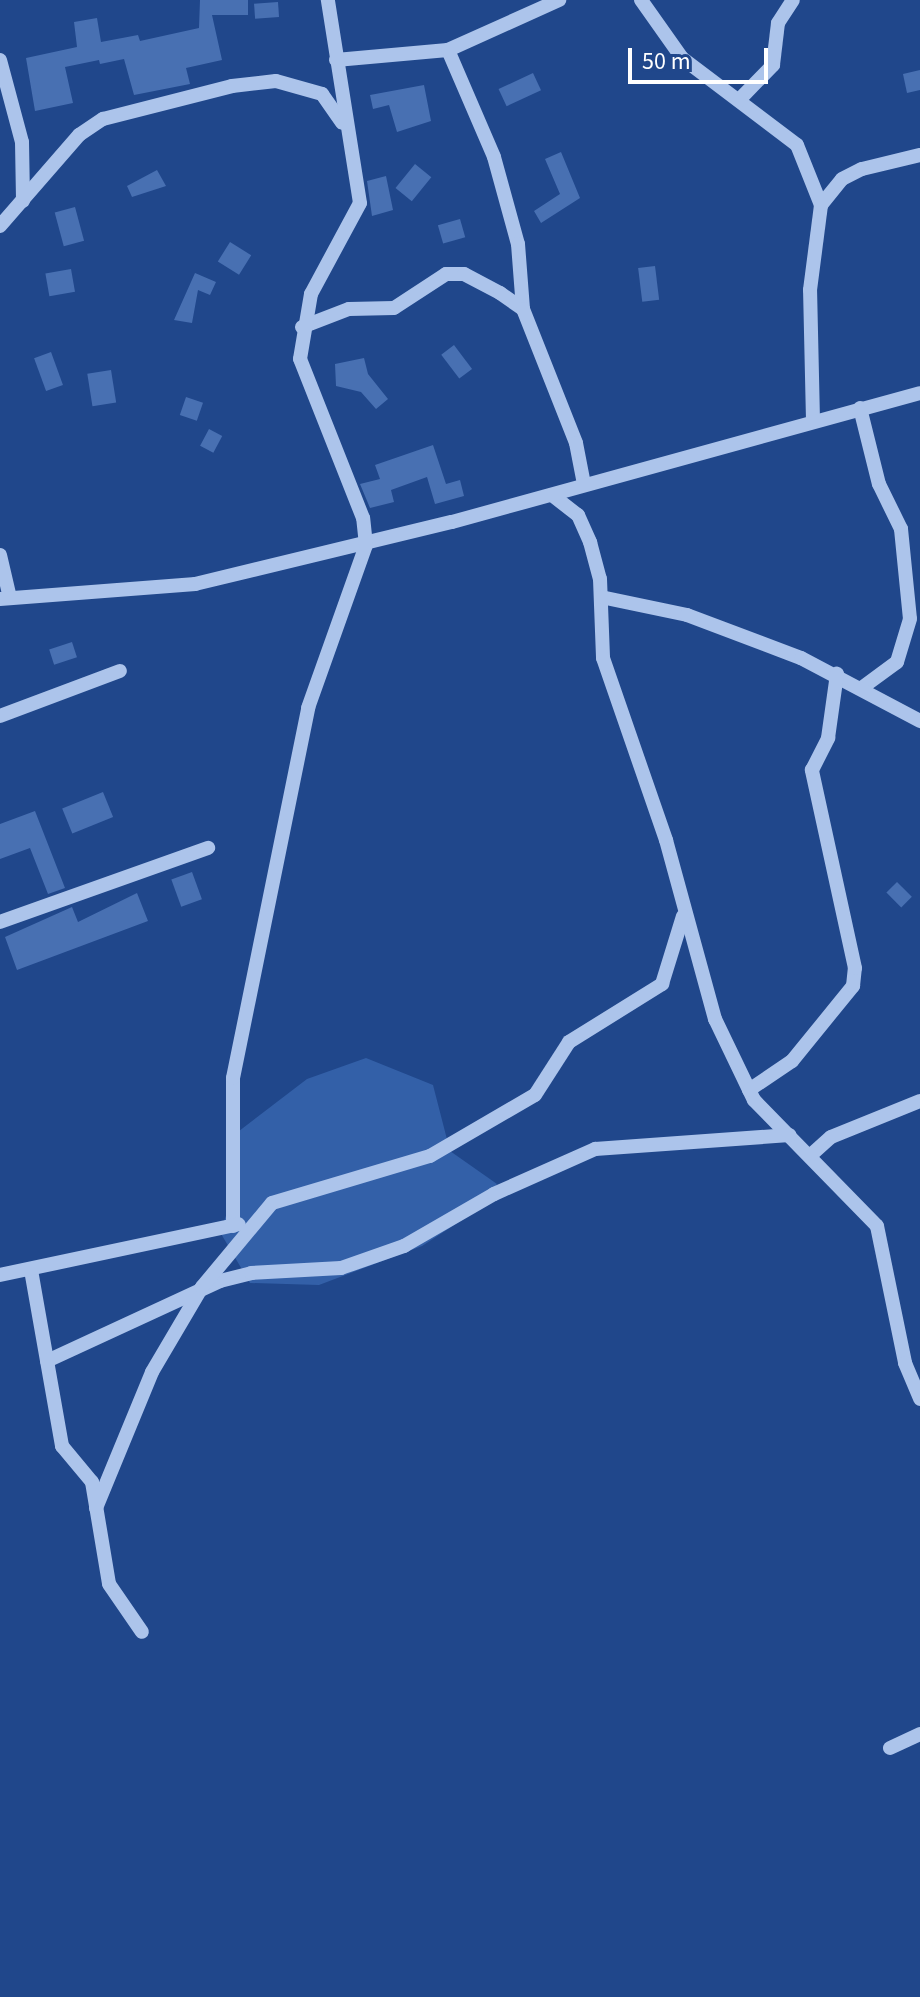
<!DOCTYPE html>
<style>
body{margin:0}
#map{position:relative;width:920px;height:1997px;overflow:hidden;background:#20478b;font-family:"Source Sans 3",sans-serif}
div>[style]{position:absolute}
.green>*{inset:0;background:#3360a8}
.building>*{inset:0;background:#4870b2;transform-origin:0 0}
.minor>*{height:14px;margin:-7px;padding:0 7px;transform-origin:7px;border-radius:7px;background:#acc4eb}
span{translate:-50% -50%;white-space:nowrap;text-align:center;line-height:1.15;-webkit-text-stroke:6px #20478b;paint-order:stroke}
.scale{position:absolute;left:628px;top:48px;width:140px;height:36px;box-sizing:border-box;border:4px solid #fff;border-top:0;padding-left:10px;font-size:24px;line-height:28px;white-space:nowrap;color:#fff;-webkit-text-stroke:6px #20478b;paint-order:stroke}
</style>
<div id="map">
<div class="green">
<div style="clip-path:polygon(366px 1058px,433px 1085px,450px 1151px,497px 1184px,482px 1207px,422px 1246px,319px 1285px,250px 1283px,220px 1232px,231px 1202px,230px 1138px,307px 1079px)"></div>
</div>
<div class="building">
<div style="clip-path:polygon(200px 0,248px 0,248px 15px,212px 15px,222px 60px,186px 68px,190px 84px,134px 95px,124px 59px,100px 64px,99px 60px,65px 67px,73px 103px,35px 111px,26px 58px,77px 47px,74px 22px,97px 18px,101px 42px,138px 35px,140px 41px,199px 28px)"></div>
<div style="left:278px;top:2px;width:15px;height:24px;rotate:86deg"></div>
<div style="clip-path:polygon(920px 70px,920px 90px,907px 93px,903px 74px)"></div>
<div style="left:533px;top:73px;width:19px;height:38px;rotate:65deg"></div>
<div style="clip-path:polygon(424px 85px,431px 121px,397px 132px,389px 105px,373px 109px,370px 95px)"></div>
<div style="clip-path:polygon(561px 152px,580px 198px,541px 223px,534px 211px,560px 194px,545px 159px)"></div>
<div style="left:415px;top:164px;width:21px;height:31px;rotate:39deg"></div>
<div style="clip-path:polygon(157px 170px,166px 186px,132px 197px,127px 186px)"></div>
<div style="clip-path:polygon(386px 176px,393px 210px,372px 216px,367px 181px)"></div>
<div style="left:75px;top:207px;width:35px;height:21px;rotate:75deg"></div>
<div style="left:460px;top:219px;width:19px;height:23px;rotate:74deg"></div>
<div style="left:230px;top:242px;width:25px;height:23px;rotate:32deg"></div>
<div style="left:655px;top:266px;width:34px;height:17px;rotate:83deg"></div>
<div style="left:71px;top:269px;width:23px;height:26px;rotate:80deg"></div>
<div style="clip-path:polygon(195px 273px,216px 282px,210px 295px,198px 290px,192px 323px,174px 320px)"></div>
<div style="left:454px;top:345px;width:30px;height:16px;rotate:53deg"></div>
<div style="left:51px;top:352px;width:35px;height:18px;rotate:70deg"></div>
<div style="clip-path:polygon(364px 358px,368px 374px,388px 399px,376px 409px,361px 392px,336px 386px,335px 364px)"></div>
<div style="left:111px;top:370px;width:33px;height:24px;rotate:81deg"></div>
<div style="left:186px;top:397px;width:18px;height:19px;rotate:19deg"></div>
<div style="left:209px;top:429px;width:15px;height:19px;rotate:28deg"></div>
<div style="clip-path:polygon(433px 445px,446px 484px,460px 480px,464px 496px,435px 504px,427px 477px,391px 490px,394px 502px,370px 508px,360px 484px,380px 479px,375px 465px)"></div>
<div style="left:72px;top:642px;width:16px;height:24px;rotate:72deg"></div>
<div style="left:103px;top:792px;width:27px;height:44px;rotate:68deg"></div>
<div style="clip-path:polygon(35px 811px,65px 888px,48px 894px,30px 848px,0 859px,0 824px)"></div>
<div style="left:192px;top:872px;width:29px;height:22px;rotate:70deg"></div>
<div style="left:897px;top:882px;width:21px;height:15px;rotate:45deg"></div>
<div style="clip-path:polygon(137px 893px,148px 921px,17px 970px,5px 937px,72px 907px,78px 922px)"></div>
</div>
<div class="minor">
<div style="left:641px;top:0;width:71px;rotate:54.7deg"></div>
<div style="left:682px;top:58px;width:144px;rotate:37.1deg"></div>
<div style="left:797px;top:145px;width:65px;rotate:68.2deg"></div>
<div style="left:448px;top:50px;width:116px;rotate:66.7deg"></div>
<div style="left:494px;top:157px;width:90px;rotate:74.6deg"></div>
<div style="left:518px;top:244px;width:65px;rotate:85.6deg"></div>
<div style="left:0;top:60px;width:85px;rotate:75deg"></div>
<div style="left:22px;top:142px;width:59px;rotate:89deg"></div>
<div style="left:336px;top:60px;width:112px;rotate:-5.1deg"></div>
<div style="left:448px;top:50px;width:122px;rotate:-24.2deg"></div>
<div style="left:739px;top:100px;width:49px;rotate:-45.8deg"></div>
<div style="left:773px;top:65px;width:42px;rotate:-83.2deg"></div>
<div style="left:778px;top:23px;width:27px;rotate:-57deg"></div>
<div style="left:0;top:226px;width:121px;rotate:-49deg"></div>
<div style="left:79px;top:135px;width:29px;rotate:-34deg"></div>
<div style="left:103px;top:119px;width:133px;rotate:-14.3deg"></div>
<div style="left:232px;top:86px;width:44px;rotate:-6.5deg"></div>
<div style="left:276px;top:81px;width:48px;rotate:15.8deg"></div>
<div style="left:322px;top:94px;width:35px;rotate:55deg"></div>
<div style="left:302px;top:327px;width:50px;rotate:-21deg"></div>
<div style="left:349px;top:309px;width:45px;rotate:-1.3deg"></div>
<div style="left:394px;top:308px;width:62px;rotate:-33.2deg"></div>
<div style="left:446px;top:274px;width:18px"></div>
<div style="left:464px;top:274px;width:41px;rotate:27.8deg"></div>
<div style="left:500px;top:293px;width:28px;rotate:35deg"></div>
<div style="left:523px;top:309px;width:144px;rotate:68.4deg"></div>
<div style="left:576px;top:443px;width:42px;rotate:79deg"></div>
<div style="left:860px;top:408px;width:78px;rotate:76deg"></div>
<div style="left:879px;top:484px;width:50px;rotate:63.9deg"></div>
<div style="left:901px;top:529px;width:90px;rotate:84.3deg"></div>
<div style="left:910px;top:619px;width:45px;rotate:106.8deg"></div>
<div style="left:897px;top:662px;width:42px;rotate:143.7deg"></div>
<div style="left:813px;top:420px;width:130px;rotate:-91.3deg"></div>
<div style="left:810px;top:290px;width:86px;rotate:-82.6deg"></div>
<div style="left:821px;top:205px;width:33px;rotate:-51deg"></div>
<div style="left:842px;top:179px;width:22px;rotate:-27deg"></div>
<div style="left:862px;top:169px;width:60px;rotate:-13.6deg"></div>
<div style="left:552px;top:495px;width:33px;rotate:38deg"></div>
<div style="left:578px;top:515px;width:30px;rotate:66deg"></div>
<div style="left:590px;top:542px;width:38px;rotate:75deg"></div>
<div style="left:600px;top:579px;width:79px;rotate:87.8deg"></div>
<div style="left:603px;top:658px;width:193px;rotate:70.9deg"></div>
<div style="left:666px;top:840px;width:186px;rotate:74.7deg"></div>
<div style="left:715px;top:1019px;width:90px;rotate:64.3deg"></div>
<div style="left:754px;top:1100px;width:176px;rotate:45.7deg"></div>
<div style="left:877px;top:1226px;width:140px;rotate:78.4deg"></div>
<div style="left:905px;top:1363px;width:39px;rotate:67deg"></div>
<div style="left:0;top:555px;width:44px;rotate:76.9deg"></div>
<div style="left:601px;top:597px;width:88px;rotate:11.8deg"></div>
<div style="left:687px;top:615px;width:122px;rotate:20.7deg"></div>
<div style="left:801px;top:658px;width:135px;rotate:27.9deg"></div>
<div style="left:0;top:599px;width:196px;rotate:-4.4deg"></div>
<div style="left:195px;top:584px;width:264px;rotate:-13.6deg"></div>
<div style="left:452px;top:522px;width:485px;rotate:-15.4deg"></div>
<div style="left:0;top:716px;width:128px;rotate:-20.6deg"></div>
<div style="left:0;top:922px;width:221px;rotate:-19.6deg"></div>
<div style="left:749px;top:1090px;width:52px;rotate:-34deg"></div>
<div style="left:792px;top:1061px;width:97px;rotate:-50.9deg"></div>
<div style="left:853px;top:986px;width:18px;rotate:-84deg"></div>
<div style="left:855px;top:968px;width:203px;rotate:-102.3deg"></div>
<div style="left:812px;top:770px;width:36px;rotate:-63deg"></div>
<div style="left:828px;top:738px;width:65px;rotate:-82deg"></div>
<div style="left:812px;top:1154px;width:25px;rotate:-42deg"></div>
<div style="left:831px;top:1137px;width:96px;rotate:-22deg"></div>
<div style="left:233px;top:1226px;width:148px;rotate:-90deg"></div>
<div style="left:233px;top:1078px;width:378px;rotate:-78.5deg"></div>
<div style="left:308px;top:708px;width:173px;rotate:-70.4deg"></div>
<div style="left:366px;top:545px;width:27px;rotate:-96deg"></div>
<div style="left:363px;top:518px;width:171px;rotate:-111.6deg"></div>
<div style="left:300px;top:359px;width:66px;rotate:-80.4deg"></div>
<div style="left:311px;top:294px;width:103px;rotate:-61.7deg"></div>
<div style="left:360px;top:203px;width:206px;rotate:-99deg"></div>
<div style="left:31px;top:1270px;width:179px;rotate:80deg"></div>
<div style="left:62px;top:1446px;width:47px;rotate:50.2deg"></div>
<div style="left:92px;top:1482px;width:103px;rotate:80.5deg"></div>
<div style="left:109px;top:1584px;width:58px;rotate:55.5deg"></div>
<div style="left:0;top:1275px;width:244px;rotate:-12deg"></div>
<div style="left:47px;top:1361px;width:191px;rotate:-24.8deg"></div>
<div style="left:220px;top:1281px;width:32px;rotate:-14deg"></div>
<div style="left:251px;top:1273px;width:90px;rotate:-3.2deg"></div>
<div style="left:341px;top:1268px;width:67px;rotate:-19.2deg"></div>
<div style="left:404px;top:1246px;width:104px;rotate:-30deg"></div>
<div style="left:494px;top:1194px;width:111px;rotate:-24deg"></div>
<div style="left:595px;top:1149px;width:195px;rotate:-4.1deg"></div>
<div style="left:96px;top:1508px;width:147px;rotate:-67.6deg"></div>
<div style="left:152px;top:1372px;width:99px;rotate:-59.5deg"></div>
<div style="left:202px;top:1287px;width:109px;rotate:-50.2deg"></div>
<div style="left:272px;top:1203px;width:165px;rotate:-16.6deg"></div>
<div style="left:430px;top:1156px;width:121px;rotate:-30.2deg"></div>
<div style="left:535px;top:1095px;width:63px;rotate:-57.3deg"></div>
<div style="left:569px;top:1042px;width:110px;rotate:-31.9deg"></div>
<div style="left:662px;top:984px;width:71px;rotate:-72.8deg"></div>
<div style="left:890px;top:1748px;width:33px;rotate:-25deg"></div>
</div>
<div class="scale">50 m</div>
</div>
